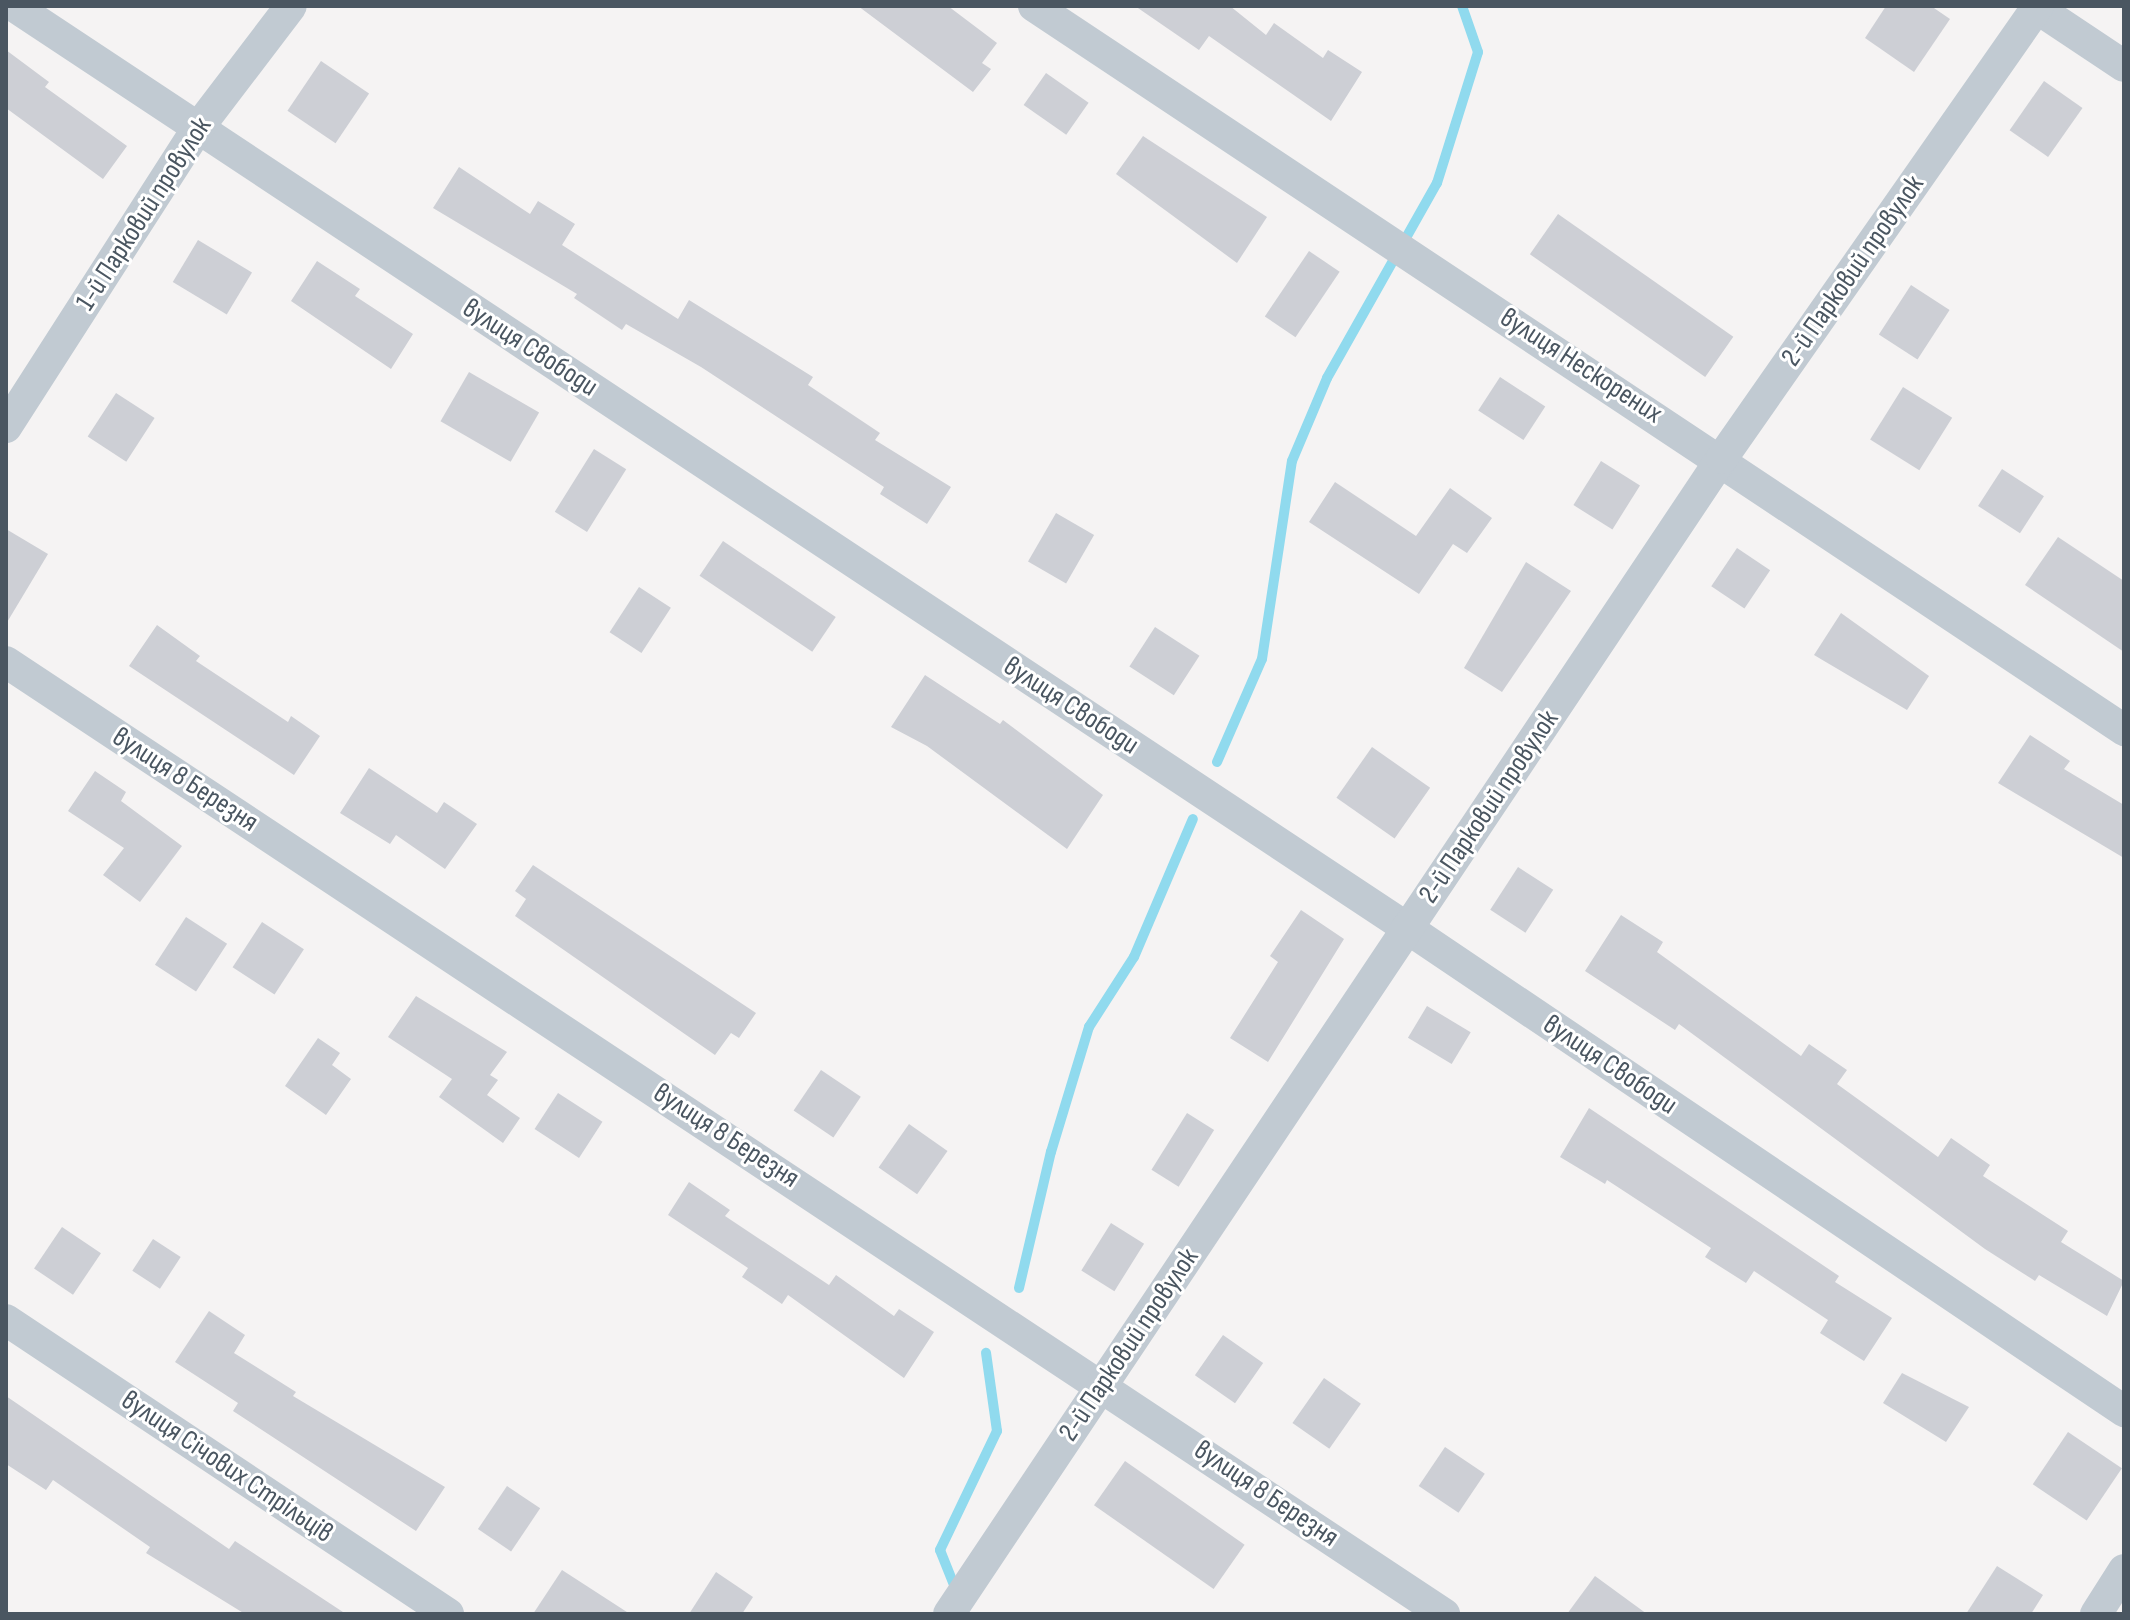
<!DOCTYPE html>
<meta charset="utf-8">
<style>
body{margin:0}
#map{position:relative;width:2130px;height:1620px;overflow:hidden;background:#f5f3f3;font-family:"Sofia Sans Condensed",sans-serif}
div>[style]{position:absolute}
.stream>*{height:10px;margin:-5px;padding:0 5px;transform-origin:5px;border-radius:5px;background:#90daee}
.building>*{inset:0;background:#cdcfd5;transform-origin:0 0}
.minor>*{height:32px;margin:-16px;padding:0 16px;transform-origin:16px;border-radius:16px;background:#c1cad2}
span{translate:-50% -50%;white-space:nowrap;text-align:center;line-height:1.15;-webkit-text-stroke:6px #fff;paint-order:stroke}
.street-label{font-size:28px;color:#4a5661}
.frame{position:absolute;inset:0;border:8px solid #4a5661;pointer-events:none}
</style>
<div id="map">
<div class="stream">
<div style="left:1217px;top:762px;width:112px;rotate:-66.4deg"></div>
<div style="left:1262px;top:659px;width:200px;rotate:-81.4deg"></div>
<div style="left:1292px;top:461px;width:90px;rotate:-67.1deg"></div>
<div style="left:1327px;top:378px;width:224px;rotate:-60.6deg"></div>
<div style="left:1437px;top:183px;width:137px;rotate:-72.6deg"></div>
<div style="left:1478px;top:52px;width:49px;rotate:-109.2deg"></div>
<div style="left:1019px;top:1288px;width:140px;rotate:-76.8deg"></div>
<div style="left:1051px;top:1152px;width:131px;rotate:-73.1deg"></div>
<div style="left:1089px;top:1027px;width:83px;rotate:-57.3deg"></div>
<div style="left:1134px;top:957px;width:150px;rotate:-66.9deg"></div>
<div style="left:956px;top:1590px;width:43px;rotate:-111.8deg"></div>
<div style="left:940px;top:1550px;width:132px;rotate:-64.4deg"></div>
<div style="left:997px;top:1431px;width:79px;rotate:-98deg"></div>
</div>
<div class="building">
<div style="clip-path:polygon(858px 6px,948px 6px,997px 43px,982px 63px,991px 69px,973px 92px)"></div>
<div style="clip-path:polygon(1135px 6px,1230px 6px,1266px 35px,1274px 23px,1323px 58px,1328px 50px,1362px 72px,1331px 121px,1209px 36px,1199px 50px)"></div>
<div style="clip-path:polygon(1886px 6px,1931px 6px,1950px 19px,1914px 72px,1865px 38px)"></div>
<div style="clip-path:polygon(6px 50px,49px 82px,45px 87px,127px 146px,103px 179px,6px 108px)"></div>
<div style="left:321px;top:61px;width:58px;height:60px;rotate:34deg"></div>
<div style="left:1046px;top:73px;width:52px;height:39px;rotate:35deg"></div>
<div style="left:2044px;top:81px;width:47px;height:60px;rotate:35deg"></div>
<div style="clip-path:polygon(1143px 136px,1267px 217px,1237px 263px,1116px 174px)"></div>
<div style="clip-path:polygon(459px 167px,530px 214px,538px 201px,575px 224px,562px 245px,678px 319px,689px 300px,813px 377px,808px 385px,880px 433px,875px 440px,951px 487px,927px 524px,880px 494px,884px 487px,701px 367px,626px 324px,622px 330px,574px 298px,577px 294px,433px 208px)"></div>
<div style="left:1558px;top:214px;width:214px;height:49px;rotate:35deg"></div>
<div style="left:198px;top:240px;width:63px;height:49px;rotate:31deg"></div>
<div style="left:1309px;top:251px;width:37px;height:79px;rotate:34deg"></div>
<div style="clip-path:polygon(317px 261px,360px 289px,355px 296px,413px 334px,391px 369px,291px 301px)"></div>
<div style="left:1911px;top:285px;width:46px;height:59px;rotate:33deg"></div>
<div style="left:469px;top:372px;width:81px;height:57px;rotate:30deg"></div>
<div style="left:1500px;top:377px;width:54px;height:40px;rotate:33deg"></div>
<div style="left:1903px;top:387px;width:58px;height:62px;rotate:32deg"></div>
<div style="left:116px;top:393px;width:46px;height:52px;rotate:33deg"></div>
<div style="left:594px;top:449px;width:38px;height:74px;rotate:32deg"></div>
<div style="left:1601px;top:461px;width:46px;height:52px;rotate:32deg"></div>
<div style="left:2002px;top:469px;width:50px;height:44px;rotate:33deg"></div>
<div style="clip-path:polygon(1335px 482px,1416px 536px,1450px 488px,1492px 518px,1467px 553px,1453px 544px,1419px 594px,1309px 522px)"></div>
<div style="left:1056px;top:513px;width:44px;height:56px;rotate:30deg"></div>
<div style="clip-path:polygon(6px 529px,48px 554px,6px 624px)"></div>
<div style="clip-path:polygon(2058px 537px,2124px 581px,2124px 652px,2025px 585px)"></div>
<div style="left:723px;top:541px;width:136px;height:42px;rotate:34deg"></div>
<div style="left:1737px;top:548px;width:40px;height:46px;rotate:34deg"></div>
<div style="clip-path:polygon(1526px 562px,1571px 591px,1502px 692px,1464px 668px)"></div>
<div style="left:639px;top:587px;width:38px;height:54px;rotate:33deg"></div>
<div style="clip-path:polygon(1841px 613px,1929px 676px,1907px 710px,1814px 655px)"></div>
<div style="clip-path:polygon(157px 625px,200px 656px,196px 661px,288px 722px,291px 716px,320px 736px,294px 775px,129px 666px)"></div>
<div style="left:1155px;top:627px;width:53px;height:47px;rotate:33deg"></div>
<div style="clip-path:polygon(925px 675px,1000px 724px,1003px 720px,1103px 795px,1067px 849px,927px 746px,891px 727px)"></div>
<div style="clip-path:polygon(2030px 735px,2070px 761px,2064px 769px,2124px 805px,2124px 858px,1998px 783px)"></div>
<div style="left:1372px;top:747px;width:71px;height:62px;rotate:35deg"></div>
<div style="clip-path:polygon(369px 768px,437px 813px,444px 802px,477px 824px,445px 869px,396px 835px,390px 844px,340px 813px)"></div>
<div style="clip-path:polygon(95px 771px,126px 792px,121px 801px,182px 846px,140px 902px,103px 875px,124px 848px,68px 811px)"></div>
<div style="clip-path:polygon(533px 865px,756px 1013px,739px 1038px,731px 1033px,715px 1055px,515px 916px,526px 899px,515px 891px)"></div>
<div style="left:1518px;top:867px;width:42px;height:51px;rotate:33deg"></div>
<div style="clip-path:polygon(1301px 910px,1344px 939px,1268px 1062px,1230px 1038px,1278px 962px,1270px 956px)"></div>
<div style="clip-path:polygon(1621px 915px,1663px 942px,1657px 952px,1801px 1056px,1809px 1044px,1847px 1070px,1837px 1084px,1938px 1157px,1951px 1138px,1990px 1165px,1983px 1176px,2068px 1231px,2061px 1242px,2124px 1281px,2107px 1316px,2039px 1275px,2035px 1281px,1985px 1249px,1679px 1024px,1675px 1030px,1585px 971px)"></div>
<div style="left:186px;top:917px;width:49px;height:57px;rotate:33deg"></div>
<div style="left:262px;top:922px;width:50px;height:54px;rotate:33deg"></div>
<div style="clip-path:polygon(416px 996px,507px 1052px,490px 1075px,498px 1080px,487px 1095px,520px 1118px,503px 1143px,439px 1097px,452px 1079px,388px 1037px)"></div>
<div style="left:1427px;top:1006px;width:51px;height:37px;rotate:31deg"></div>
<div style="clip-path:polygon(318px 1038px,340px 1053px,332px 1065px,351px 1079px,326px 1115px,285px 1086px)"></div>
<div style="left:821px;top:1070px;width:48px;height:49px;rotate:34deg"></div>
<div style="left:558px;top:1093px;width:53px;height:43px;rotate:33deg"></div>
<div style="clip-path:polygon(1589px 1108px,1839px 1276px,1835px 1282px,1892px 1318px,1864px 1361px,1820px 1333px,1828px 1320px,1754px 1271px,1746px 1283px,1705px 1257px,1711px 1248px,1607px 1180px,1605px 1184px,1560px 1157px)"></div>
<div style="left:1187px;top:1113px;width:32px;height:67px;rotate:32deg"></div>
<div style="left:909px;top:1124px;width:47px;height:53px;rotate:35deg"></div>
<div style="clip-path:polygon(689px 1182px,730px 1210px,725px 1216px,829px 1285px,836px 1275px,894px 1316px,899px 1309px,934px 1332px,904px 1378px,788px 1295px,782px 1304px,742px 1277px,748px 1268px,668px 1215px)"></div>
<div style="left:1111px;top:1223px;width:39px;height:56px;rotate:32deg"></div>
<div style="left:62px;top:1227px;width:47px;height:50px;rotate:34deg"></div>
<div style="left:153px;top:1239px;width:33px;height:38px;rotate:33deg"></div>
<div style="clip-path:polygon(209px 1311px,245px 1335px,234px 1353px,296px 1392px,293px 1396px,445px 1487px,416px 1531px,233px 1411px,238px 1403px,175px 1362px)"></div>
<div style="left:1223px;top:1335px;width:49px;height:49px;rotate:35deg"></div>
<div style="clip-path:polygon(1902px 1373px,1969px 1407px,1946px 1442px,1883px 1403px)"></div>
<div style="left:1324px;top:1378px;width:45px;height:55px;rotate:35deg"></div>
<div style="clip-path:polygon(6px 1396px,229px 1549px,235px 1541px,346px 1614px,245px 1614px,146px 1553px,150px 1547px,53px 1480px,46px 1490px,6px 1464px)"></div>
<div style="left:2068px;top:1432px;width:65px;height:63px;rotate:34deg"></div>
<div style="left:1445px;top:1447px;width:48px;height:47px;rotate:34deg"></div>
<div style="left:1125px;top:1461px;width:146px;height:54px;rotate:35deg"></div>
<div style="left:507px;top:1486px;width:40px;height:52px;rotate:34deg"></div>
<div style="clip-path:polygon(1997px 1566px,2043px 1595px,2031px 1614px,1966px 1614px)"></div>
<div style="clip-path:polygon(562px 1570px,630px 1614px,533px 1614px)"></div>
<div style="clip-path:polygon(716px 1572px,753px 1597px,742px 1614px,689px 1614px)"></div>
<div style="clip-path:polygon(1595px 1576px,1647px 1614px,1567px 1614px)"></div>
</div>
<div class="minor">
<div style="left:14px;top:6px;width:1670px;rotate:33.5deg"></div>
<div style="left:1407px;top:928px;width:865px;rotate:33.97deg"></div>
<div style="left:1034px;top:6px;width:1309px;rotate:33.59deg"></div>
<div style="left:2034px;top:6px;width:108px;rotate:33.7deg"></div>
<div style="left:6px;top:427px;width:355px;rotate:-57.3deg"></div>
<div style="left:198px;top:128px;width:153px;rotate:-52.7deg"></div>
<div style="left:6px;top:662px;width:1725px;rotate:33.51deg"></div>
<div style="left:6px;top:1320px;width:531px;rotate:33.63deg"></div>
<div style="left:949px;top:1614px;width:1391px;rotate:-56.23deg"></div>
<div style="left:1722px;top:458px;width:552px;rotate:-55.04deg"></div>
<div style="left:2096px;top:1614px;width:52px;rotate:-57.5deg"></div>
</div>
<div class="street-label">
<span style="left:144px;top:214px;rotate:-57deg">1-й Парковий провулок</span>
<span style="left:1853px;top:271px;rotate:-55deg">2-й Парковий провулок</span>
<span style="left:530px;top:348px;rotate:33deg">вулиця Свободи</span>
<span style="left:1581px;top:366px;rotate:33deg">вулиця Нескорених</span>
<span style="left:1071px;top:706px;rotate:33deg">вулиця Свободи</span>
<span style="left:185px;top:780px;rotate:33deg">вулиця 8 Березня</span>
<span style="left:1489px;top:807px;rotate:-56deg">2-й Парковий провулок</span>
<span style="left:1610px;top:1065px;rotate:34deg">вулиця Свободи</span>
<span style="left:726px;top:1136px;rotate:33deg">вулиця 8 Березня</span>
<span style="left:1129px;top:1345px;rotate:-56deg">2-й Парковий провулок</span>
<span style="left:227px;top:1467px;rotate:34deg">вулиця Січових Стрільців</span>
<span style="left:1266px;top:1494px;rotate:34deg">вулиця 8 Березня</span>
</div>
<div class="frame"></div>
</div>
